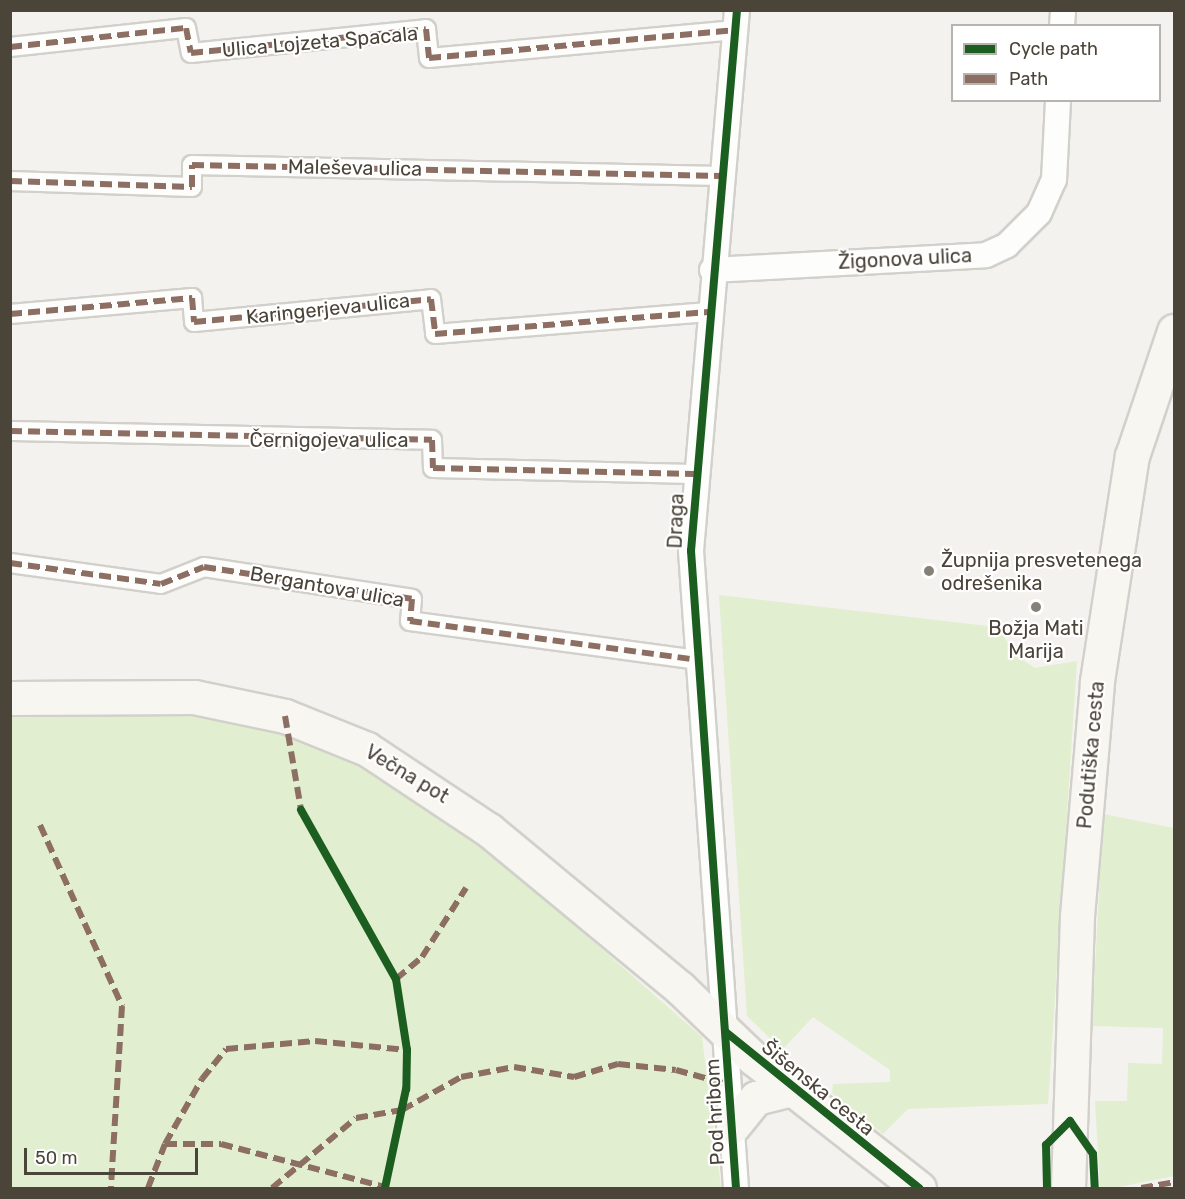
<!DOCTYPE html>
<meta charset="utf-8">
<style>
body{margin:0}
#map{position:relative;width:1185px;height:1199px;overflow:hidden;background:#f4f2ee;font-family:Rubik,sans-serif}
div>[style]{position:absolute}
.green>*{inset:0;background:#e1eecf}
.roads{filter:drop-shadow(2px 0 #d2d0cb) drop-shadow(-2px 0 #d2d0cb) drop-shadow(0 2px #d2d0cb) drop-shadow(0 -2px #d2d0cb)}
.pedestrian>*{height:18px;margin:-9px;padding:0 9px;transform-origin:9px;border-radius:9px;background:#fdfdfc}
.minor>*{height:24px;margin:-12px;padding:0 12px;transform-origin:12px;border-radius:12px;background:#fdfdfc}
.secondary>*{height:33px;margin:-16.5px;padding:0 16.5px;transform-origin:16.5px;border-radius:16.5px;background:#f7f6f1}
.quiet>*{height:6px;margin-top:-3px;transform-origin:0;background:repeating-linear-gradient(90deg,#8d6e63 0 12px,transparent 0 18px)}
.cycleway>*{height:8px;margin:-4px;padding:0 4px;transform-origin:4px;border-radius:4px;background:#1b5e20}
.dots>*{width:16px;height:16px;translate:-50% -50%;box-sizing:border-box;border:3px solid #fff;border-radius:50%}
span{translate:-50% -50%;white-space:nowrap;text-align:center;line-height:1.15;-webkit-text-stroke:4.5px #fff;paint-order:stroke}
.street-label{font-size:20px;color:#4b4439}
.poi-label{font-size:20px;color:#4b4439}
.left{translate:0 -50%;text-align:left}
.frame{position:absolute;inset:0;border:12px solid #4b4439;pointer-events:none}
.legend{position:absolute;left:951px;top:24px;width:210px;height:78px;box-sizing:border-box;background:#fff;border:2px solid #b7b4b0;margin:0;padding:8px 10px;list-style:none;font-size:18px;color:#4b4439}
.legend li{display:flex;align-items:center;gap:12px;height:30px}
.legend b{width:30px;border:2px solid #b7b4b0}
.scale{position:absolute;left:24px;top:1148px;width:174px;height:27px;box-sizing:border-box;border:3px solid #4b4439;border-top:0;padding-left:8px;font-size:18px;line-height:21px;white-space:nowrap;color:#4b4439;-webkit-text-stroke:4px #fff;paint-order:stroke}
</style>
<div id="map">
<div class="green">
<div style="clip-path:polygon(719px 595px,997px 627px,1017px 656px,1035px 668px,1077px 661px,1048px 1104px,908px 1109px,883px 1134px,832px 1093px,833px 1084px,890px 1082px,890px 1070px,813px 1017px,782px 1050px,747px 1016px)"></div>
<div style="clip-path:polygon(10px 710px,225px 713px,304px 737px,391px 779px,471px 834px,702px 1037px,721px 1188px,11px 1188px)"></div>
<div style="clip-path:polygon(1103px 814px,1174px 828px,1174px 1176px,1113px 1188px,1100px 1188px,1095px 1101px,1127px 1101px,1128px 1063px,1162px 1064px,1163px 1028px,1092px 1026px)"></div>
</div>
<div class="roads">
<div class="pedestrian">
<div style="left:10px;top:47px;width:177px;rotate:-6.2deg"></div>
<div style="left:186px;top:28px;width:25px;rotate:79deg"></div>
<div style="left:191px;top:53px;width:236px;rotate:-5.8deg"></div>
<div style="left:426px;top:29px;width:29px;rotate:84deg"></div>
<div style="left:429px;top:58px;width:308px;rotate:-5.2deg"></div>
<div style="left:10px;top:181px;width:182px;rotate:1.9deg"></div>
<div style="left:192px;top:187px;width:22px;rotate:-90deg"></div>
<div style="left:192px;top:165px;width:529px;rotate:1.19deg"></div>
<div style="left:10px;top:314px;width:183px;rotate:-5deg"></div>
<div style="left:192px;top:298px;width:24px;rotate:85deg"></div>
<div style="left:194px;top:322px;width:238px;rotate:-5.5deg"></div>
<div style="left:431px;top:299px;width:35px;rotate:83deg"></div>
<div style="left:435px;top:334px;width:274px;rotate:-4.6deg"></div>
<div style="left:10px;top:431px;width:422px;rotate:1.2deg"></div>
<div style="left:432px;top:440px;width:28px;rotate:88deg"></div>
<div style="left:433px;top:468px;width:261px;rotate:1.3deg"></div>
<div style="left:10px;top:563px;width:152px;rotate:7.9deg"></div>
<div style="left:161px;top:584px;width:46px;rotate:-21.6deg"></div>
<div style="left:204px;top:567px;width:210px;rotate:8.7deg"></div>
<div style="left:412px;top:599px;width:22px;rotate:95deg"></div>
<div style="left:410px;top:621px;width:290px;rotate:7.7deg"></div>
</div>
<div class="minor">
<div style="left:1062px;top:26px;width:16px;rotate:-86deg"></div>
<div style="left:712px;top:270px;width:274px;rotate:-3.1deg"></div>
<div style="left:986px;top:255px;width:23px;rotate:-25deg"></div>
<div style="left:1007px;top:245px;width:45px;rotate:-45deg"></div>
<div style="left:1039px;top:213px;width:36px;rotate:-66deg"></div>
<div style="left:1054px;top:180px;width:80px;rotate:-87.1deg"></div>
<div style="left:736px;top:1188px;width:639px;rotate:-94.04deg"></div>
<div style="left:691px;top:551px;width:543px;rotate:-85.14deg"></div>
</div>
<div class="secondary">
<div style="left:10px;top:698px;width:184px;rotate:-0.3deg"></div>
<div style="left:194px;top:697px;width:93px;rotate:11.8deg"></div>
<div style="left:285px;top:716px;width:88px;rotate:21.9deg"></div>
<div style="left:367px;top:749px;width:146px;rotate:33.6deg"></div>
<div style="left:489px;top:830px;width:248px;rotate:39.6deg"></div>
<div style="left:680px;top:988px;width:101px;rotate:43.8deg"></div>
<div style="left:753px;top:1058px;width:211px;rotate:38.1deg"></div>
<div style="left:733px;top:1126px;width:36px;rotate:-51deg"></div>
<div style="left:756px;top:1098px;width:36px;rotate:-14deg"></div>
<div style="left:1068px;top:1188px;width:272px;rotate:-88.1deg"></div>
<div style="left:1077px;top:916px;width:236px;rotate:-85.1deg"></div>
<div style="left:1097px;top:681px;width:228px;rotate:-81.2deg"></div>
<div style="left:1132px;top:456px;width:132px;rotate:-71.4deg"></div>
</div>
</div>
<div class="quiet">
<div style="left:10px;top:47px;width:177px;rotate:-6.2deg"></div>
<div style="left:186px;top:28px;width:25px;rotate:79deg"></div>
<div style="left:191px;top:53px;width:236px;rotate:-5.8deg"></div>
<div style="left:426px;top:29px;width:29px;rotate:84deg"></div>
<div style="left:429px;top:58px;width:308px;rotate:-5.2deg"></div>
<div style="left:10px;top:181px;width:182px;rotate:1.9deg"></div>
<div style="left:192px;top:187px;width:22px;rotate:-90deg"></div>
<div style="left:192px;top:165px;width:529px;rotate:1.19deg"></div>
<div style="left:10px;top:314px;width:183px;rotate:-5deg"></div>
<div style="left:192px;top:298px;width:24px;rotate:85deg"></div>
<div style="left:194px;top:322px;width:238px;rotate:-5.5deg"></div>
<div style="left:431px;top:299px;width:35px;rotate:83deg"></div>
<div style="left:435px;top:334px;width:274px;rotate:-4.6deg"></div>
<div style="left:10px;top:431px;width:422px;rotate:1.2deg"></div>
<div style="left:432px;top:440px;width:28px;rotate:88deg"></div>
<div style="left:433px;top:468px;width:261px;rotate:1.3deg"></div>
<div style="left:10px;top:563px;width:152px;rotate:7.9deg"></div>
<div style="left:161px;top:584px;width:46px;rotate:-21.6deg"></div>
<div style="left:204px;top:567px;width:210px;rotate:8.7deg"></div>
<div style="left:412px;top:599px;width:22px;rotate:95deg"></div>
<div style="left:410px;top:621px;width:290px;rotate:7.7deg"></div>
<div style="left:285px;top:716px;width:100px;rotate:80.3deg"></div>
<div style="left:40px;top:825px;width:199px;rotate:65.6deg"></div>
<div style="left:122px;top:1006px;width:182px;rotate:93.5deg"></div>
<div style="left:396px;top:979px;width:34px;rotate:-40deg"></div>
<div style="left:422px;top:957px;width:82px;rotate:-57.5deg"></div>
<div style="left:165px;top:1144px;width:56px"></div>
<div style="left:221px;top:1144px;width:170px;rotate:14.7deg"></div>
<div style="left:148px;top:1188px;width:47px;rotate:-68.9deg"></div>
<div style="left:165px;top:1144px;width:75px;rotate:-60.4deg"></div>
<div style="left:202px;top:1079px;width:38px;rotate:-51deg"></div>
<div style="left:226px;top:1049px;width:89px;rotate:-5.1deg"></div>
<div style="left:315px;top:1041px;width:92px;rotate:5.6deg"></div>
<div style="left:272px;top:1188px;width:109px;rotate:-39.8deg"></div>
<div style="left:356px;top:1118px;width:47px;rotate:-9.9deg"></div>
<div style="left:402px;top:1110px;width:68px;rotate:-29.2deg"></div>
<div style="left:461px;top:1077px;width:54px;rotate:-10.7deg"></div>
<div style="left:514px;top:1067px;width:61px;rotate:9.5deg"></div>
<div style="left:574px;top:1077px;width:46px;rotate:-16.5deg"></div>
<div style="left:618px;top:1064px;width:58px;rotate:5.9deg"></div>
<div style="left:676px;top:1070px;width:56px;rotate:15.5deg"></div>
<div style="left:1141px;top:1188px;width:34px;rotate:-10deg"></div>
</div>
<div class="cycleway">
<div style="left:301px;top:810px;width:194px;rotate:60.7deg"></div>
<div style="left:396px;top:979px;width:72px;rotate:81.2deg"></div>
<div style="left:407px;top:1050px;width:39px;rotate:91deg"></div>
<div style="left:406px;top:1089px;width:101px;rotate:102deg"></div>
<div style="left:727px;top:1033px;width:247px;rotate:38.9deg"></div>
<div style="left:736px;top:1188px;width:639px;rotate:-94.04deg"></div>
<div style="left:691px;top:551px;width:543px;rotate:-85.14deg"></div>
<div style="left:1047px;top:1188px;width:43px;rotate:-91.3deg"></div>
<div style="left:1046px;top:1145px;width:34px;rotate:-45deg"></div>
<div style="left:1070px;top:1121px;width:40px;rotate:55.1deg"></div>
<div style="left:1093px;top:1154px;width:34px;rotate:87deg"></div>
</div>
<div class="dots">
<div style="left:929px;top:571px;background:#868178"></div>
<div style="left:1036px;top:607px;background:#868178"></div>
</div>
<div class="street-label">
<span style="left:320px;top:42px;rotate:-5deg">Ulica Lojzeta Spacala</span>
<span style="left:355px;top:168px;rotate:1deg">Maleševa ulica</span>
<span style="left:905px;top:259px;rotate:-3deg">Žigonova ulica</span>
<span style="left:328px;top:309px;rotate:-6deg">Karingerjeva ulica</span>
<span style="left:329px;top:440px">Černigojeva ulica</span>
<span style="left:676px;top:521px;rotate:-88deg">Draga</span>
<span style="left:327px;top:587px;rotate:10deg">Bergantova ulica</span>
<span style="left:1091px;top:755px;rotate:-85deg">Podutiška cesta</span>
<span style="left:407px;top:774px;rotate:31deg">Večna pot</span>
<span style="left:818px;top:1088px;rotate:39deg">Šišenska cesta</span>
<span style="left:715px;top:1112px;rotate:-93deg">Pod hribom</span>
</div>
<div class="poi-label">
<span class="left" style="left:941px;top:572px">Župnija presvetenega<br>odrešenika</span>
<span style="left:1036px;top:640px">Božja Mati<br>Marija</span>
</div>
<div class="frame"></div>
<ul class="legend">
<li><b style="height:8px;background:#1b5e20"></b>Cycle path</li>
<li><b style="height:8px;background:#8d6e63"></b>Path</li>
</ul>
<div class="scale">50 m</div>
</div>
